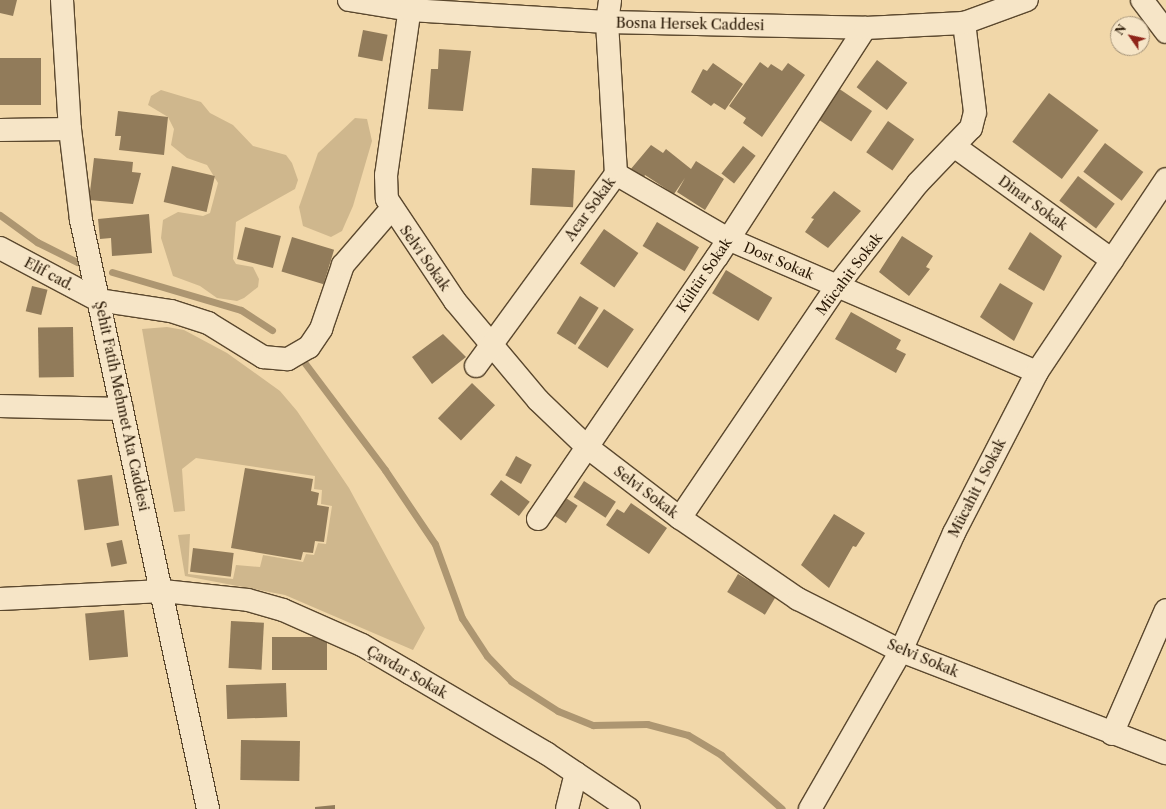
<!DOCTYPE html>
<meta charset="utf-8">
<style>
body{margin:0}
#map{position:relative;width:1166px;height:809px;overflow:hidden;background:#f1d7a9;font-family:"Libre Caslon Text",serif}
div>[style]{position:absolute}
.green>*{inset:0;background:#cfb78d}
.stream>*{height:7px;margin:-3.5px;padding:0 3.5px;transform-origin:3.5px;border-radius:3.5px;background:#ad9671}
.building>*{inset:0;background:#917b5a;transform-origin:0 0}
.roads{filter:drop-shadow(1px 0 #5b482e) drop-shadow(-1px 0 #5b482e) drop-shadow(0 1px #5b482e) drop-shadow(0 -1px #5b482e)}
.minor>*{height:22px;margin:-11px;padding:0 11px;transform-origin:11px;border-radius:11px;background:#f6e5c7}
.secondary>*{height:22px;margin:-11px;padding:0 11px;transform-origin:11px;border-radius:11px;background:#f6e5c7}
span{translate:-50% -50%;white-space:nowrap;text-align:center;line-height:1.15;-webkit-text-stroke:4px #f6e5c7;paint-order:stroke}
.street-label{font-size:14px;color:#291805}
.north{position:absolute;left:1110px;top:16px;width:40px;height:40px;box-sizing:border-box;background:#f6e5c7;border:1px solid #a49379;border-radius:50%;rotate:304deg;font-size:11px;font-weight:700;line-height:16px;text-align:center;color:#291805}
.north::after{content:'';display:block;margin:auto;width:14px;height:18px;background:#8f2418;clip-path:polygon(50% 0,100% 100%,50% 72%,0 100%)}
</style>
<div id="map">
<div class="green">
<div style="clip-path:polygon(161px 90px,201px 102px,210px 113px,233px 125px,253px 146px,286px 155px,292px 163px,298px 180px,295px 189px,236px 222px,233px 259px,236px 264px,253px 267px,259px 279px,258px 287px,244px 298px,237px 301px,217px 298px,200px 286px,173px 276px,161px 238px,163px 220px,178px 212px,203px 216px,210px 213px,218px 183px,207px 165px,187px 158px,171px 145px,174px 129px,168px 117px,148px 105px,151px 96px)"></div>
<div style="clip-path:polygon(355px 118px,367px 119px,372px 141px,353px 206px,342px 231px,331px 237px,303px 226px,299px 207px,318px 153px)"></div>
<div style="clip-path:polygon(167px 327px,184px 330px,227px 353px,280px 391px,297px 411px,349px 488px,425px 628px,413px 650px,285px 595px,185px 576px,178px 535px,190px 534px,188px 574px,233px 579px,236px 565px,260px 567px,263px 555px,303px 562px,306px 554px,314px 555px,318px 543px,326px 544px,332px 506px,321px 504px,322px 490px,314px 489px,315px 476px,196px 458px,182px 469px,185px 511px,174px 512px,142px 329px)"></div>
</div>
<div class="stream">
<div style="left:0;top:215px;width:46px;rotate:36.1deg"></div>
<div style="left:37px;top:242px;width:45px;rotate:26.6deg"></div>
<div style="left:112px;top:272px;width:134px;rotate:16.4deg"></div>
<div style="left:241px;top:310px;width:37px;rotate:33deg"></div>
<div style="left:301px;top:358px;width:140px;rotate:53.1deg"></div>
<div style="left:385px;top:470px;width:89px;rotate:56deg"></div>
<div style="left:435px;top:544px;width:79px;rotate:70deg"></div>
<div style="left:462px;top:618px;width:45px;rotate:56.7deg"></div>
<div style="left:487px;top:656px;width:35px;rotate:46deg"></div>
<div style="left:511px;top:681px;width:56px;rotate:32.6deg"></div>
<div style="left:558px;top:711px;width:38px;rotate:22deg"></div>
<div style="left:593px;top:725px;width:54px;rotate:-1.1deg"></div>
<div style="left:647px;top:724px;width:42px;rotate:15deg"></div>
<div style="left:688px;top:735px;width:39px;rotate:31deg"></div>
<div style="left:721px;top:755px;width:81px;rotate:41.5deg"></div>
</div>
<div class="building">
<div style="clip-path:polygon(0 0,17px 0,13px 16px,0 13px)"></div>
<div style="left:363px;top:30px;width:25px;height:27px;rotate:11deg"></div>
<div style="clip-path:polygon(439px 49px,471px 51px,463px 111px,428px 109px,431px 69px,438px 69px)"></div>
<div style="left:0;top:58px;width:41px;height:47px"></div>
<div style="left:877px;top:60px;width:38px;height:34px;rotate:37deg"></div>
<div style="clip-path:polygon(760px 62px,768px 68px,771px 64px,782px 71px,788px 63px,805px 75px,762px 137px,743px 123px,746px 118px,729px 106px)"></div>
<div style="clip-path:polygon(713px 63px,743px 84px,725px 110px,714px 103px,711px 106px,691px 92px,703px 69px,707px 71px)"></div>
<div style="left:838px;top:88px;width:41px;height:37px;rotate:34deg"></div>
<div style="left:1049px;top:93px;width:62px;height:61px;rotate:37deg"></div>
<div style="clip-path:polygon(118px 111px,168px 117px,164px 155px,119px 150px,121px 136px,115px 136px)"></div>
<div style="left:888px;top:121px;width:32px;height:38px;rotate:35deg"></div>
<div style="left:1105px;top:143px;width:48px;height:36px;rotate:37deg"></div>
<div style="clip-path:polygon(651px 145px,663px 153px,666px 149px,691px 169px,696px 161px,724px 179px,705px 210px,677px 192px,685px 178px,674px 194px,645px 175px,643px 179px,630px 170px)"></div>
<div style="left:743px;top:146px;width:16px;height:35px;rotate:38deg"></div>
<div style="clip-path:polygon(94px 158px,133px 162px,132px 172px,141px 173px,133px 204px,89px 200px)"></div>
<div style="left:172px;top:166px;width:44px;height:37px;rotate:13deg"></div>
<div style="left:532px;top:168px;width:43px;height:37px;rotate:3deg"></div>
<div style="left:1078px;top:176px;width:46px;height:31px;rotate:37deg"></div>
<div style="clip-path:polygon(834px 191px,861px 211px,828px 248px,805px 232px,814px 219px,811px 218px)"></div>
<div style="clip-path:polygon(149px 214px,152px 253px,112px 256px,111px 238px,100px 239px,98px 219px)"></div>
<div style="left:657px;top:222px;width:49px;height:28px;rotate:31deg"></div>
<div style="left:245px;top:227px;width:37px;height:33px;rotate:14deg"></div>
<div style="left:604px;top:229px;width:42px;height:42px;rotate:35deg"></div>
<div style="clip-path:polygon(1030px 232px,1062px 256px,1044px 291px,1008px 269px)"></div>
<div style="clip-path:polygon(902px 236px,933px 256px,926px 267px,930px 269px,909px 296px,879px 272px)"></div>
<div style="left:292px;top:237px;width:44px;height:36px;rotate:17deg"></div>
<div style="left:726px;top:270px;width:54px;height:27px;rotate:31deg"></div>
<div style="clip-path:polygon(1000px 283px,1033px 303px,1014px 341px,980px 317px)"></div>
<div style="left:32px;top:286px;width:16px;height:26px;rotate:14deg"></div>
<div style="left:580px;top:296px;width:22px;height:44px;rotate:32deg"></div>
<div style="left:604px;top:309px;width:36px;height:47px;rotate:34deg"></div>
<div style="clip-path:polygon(851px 312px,901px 340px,896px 349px,906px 354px,896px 373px,835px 339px)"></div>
<div style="left:73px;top:327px;width:50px;height:35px;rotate:89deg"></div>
<div style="clip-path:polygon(443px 334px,466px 357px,432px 384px,412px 357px)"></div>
<div style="left:472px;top:383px;width:32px;height:49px;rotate:44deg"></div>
<div style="left:516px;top:456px;width:18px;height:22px;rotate:29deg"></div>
<div style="clip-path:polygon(245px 468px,313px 479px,311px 491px,319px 493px,317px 505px,329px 507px,324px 542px,315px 541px,313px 553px,303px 552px,301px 560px,231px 548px)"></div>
<div style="left:112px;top:475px;width:51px;height:35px;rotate:82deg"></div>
<div style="left:501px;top:480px;width:36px;height:18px;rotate:37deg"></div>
<div style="left:584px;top:481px;width:38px;height:19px;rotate:33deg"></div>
<div style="left:566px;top:498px;width:14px;height:21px;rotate:34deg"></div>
<div style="clip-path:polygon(631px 503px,667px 528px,649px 554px,606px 525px,617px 509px,624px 513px)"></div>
<div style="clip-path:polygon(834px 514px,865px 533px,856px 547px,853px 546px,829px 588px,801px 565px)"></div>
<div style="left:122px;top:540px;width:24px;height:16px;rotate:78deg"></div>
<div style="left:193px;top:548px;width:41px;height:24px;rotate:7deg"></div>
<div style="left:738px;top:574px;width:44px;height:21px;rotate:31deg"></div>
<div style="left:124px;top:610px;width:47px;height:39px;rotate:85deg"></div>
<div style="left:231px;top:621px;width:33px;height:47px;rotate:3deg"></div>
<div style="left:272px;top:637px;width:55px;height:33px"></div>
<div style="left:286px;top:683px;width:34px;height:60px;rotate:88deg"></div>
<div style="left:241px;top:740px;width:59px;height:40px;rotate:1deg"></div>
<div style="clip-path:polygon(335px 805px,335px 809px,315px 809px,315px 807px)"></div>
</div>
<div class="roads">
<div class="minor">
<div style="left:411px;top:0;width:177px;rotate:98.1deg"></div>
<div style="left:386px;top:175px;width:24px;rotate:88deg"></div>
<div style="left:387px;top:199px;width:123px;rotate:56.3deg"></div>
<div style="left:455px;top:301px;width:129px;rotate:50deg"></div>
<div style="left:538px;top:400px;width:68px;rotate:43.8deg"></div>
<div style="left:587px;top:447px;width:117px;rotate:37.4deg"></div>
<div style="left:680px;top:518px;width:143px;rotate:34.5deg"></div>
<div style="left:798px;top:599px;width:115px;rotate:26.8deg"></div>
<div style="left:901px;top:651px;width:284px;rotate:21.1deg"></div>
<div style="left:1142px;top:0;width:40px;rotate:53deg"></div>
<div style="left:0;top:130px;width:70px;rotate:-0.8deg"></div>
<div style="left:954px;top:146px;width:195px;rotate:35.8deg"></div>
<div style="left:616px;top:174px;width:129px;rotate:30.1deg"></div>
<div style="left:728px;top:239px;width:336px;rotate:23.3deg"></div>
<div style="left:0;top:248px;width:111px;rotate:28deg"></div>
<div style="left:98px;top:300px;width:74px;rotate:8.6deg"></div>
<div style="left:171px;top:311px;width:39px;rotate:18deg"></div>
<div style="left:208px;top:323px;width:65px;rotate:31.7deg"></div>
<div style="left:263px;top:357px;width:25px;rotate:5deg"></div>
<div style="left:288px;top:359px;width:24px;rotate:-30deg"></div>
<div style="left:309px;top:347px;width:22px;rotate:-56deg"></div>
<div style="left:321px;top:329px;width:68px;rotate:-71deg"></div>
<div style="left:343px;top:265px;width:75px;rotate:-49.3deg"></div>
<div style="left:476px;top:366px;width:238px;rotate:-53.9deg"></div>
<div style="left:616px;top:174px;width:152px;rotate:-93.4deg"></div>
<div style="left:607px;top:22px;width:22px;rotate:-82deg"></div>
<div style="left:0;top:406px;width:122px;rotate:1.4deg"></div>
<div style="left:680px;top:518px;width:280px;rotate:-55.9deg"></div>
<div style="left:837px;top:286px;width:131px;rotate:-51.8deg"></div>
<div style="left:918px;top:183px;width:76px;rotate:-46.1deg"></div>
<div style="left:971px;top:128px;width:16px;rotate:-76deg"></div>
<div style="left:975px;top:112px;width:90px;rotate:-97deg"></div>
<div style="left:538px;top:519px;width:317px;rotate:-55.7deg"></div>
<div style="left:717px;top:257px;width:273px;rotate:-57.1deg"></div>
<div style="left:0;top:599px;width:163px;rotate:-2.8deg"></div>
<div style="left:163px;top:591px;width:85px;rotate:6deg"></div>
<div style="left:248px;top:600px;width:36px;rotate:16deg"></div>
<div style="left:283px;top:610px;width:86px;rotate:23.9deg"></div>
<div style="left:362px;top:645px;width:56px;rotate:30.3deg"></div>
<div style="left:410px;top:673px;width:158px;rotate:30.5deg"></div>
<div style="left:546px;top:753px;width:100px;rotate:34deg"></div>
<div style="left:1112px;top:734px;width:135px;rotate:-66.5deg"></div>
<div style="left:567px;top:809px;width:37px;rotate:-76deg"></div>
<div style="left:810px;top:809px;width:182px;rotate:-60.1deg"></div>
<div style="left:901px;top:651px;width:129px;rotate:-65.8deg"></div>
<div style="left:954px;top:533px;width:181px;rotate:-62.7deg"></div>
<div style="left:1037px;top:372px;width:232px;rotate:-56.2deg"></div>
</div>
<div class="secondary">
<div style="left:62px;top:0;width:129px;rotate:86.5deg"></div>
<div style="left:70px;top:129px;width:92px;rotate:83.1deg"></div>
<div style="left:81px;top:220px;width:603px;rotate:77.83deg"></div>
<div style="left:349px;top:0;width:62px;rotate:9.3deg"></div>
<div style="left:410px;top:10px;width:197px;rotate:3.5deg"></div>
<div style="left:607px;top:22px;width:258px;rotate:1.3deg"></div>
<div style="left:865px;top:28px;width:99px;rotate:-2.9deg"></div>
<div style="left:964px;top:23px;width:67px;rotate:-20.1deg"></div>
</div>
</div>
<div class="street-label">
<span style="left:690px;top:24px;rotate:1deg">Bosna Hersek Caddesi</span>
<span style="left:1033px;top:203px;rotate:36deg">Dinar Sokak</span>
<span style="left:590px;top:209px;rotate:-54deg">Acar Sokak</span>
<span style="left:425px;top:258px;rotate:55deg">Selvi Sokak</span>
<span style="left:779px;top:261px;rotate:23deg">Dost Sokak</span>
<span style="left:49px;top:274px;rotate:28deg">Elif cad.</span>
<span style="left:849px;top:274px;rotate:-53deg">Mücahit Sokak</span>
<span style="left:704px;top:275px;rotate:-56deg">Kültür Sokak</span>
<span style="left:122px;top:406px;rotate:78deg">Şehit Fatih Mehmet Ata Caddesi</span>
<span style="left:977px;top:488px;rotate:-63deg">Mücahit 1 Sokak</span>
<span style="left:646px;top:492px;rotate:37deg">Selvi Sokak</span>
<span style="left:923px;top:658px;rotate:23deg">Selvi Sokak</span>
<span style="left:407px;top:672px;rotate:30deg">Çavdar Sokak</span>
</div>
<div class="north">N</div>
</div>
